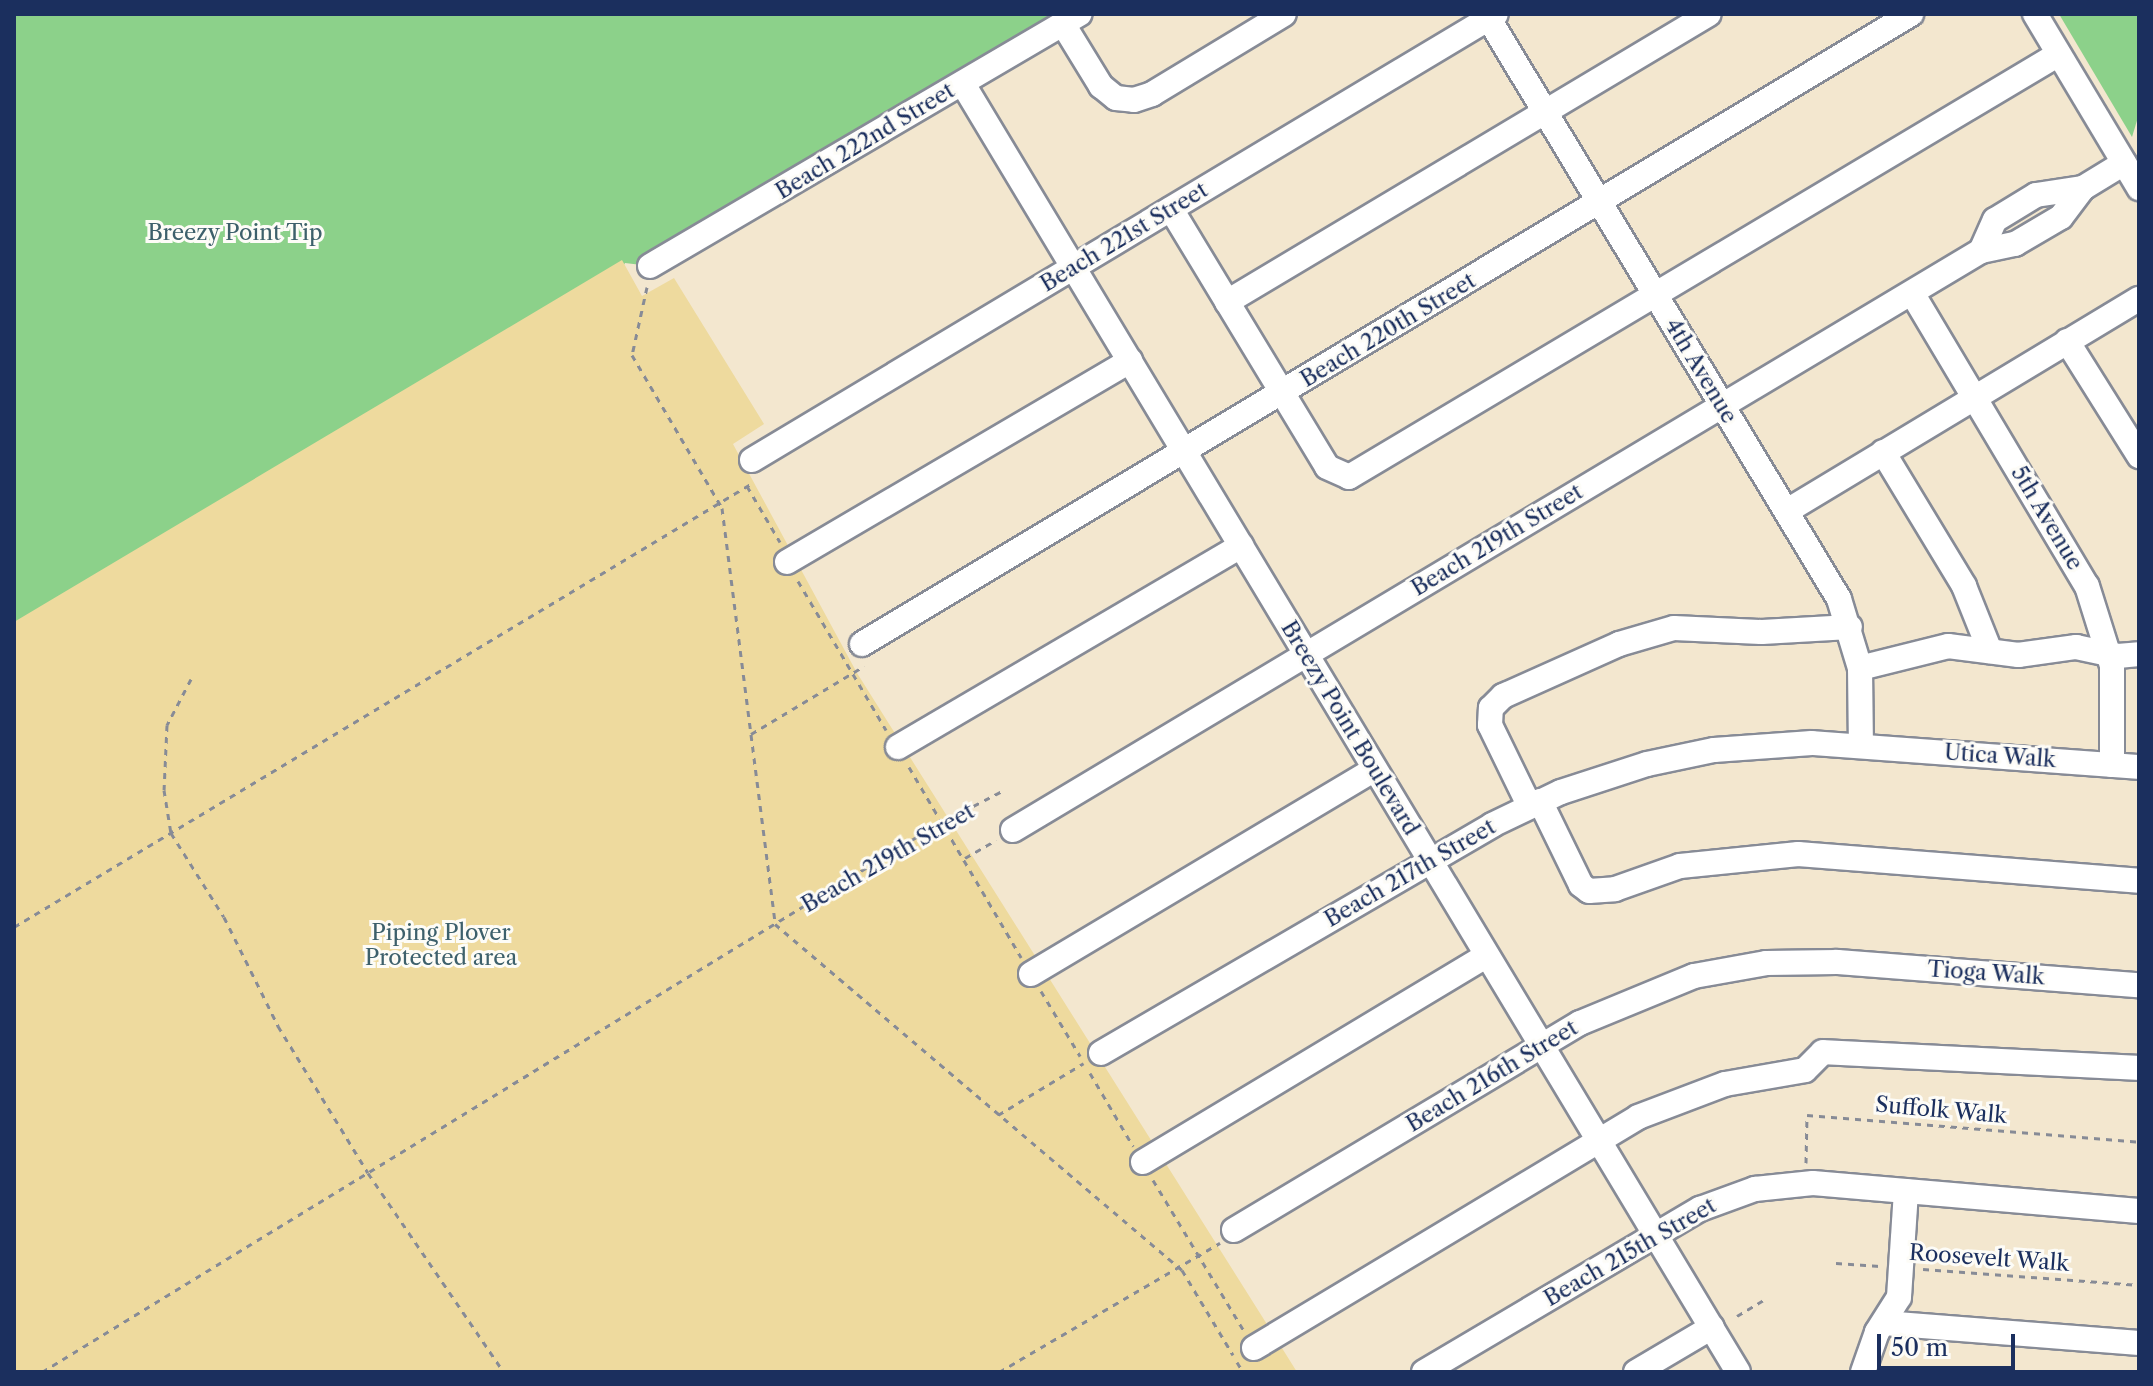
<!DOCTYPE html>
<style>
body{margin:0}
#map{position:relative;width:2153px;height:1386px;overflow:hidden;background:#f3e7cf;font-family:"Libre Caslon Text",serif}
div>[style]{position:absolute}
.green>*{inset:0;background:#8cd18a}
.sand>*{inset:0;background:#eeda9e}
.path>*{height:3px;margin-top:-1.5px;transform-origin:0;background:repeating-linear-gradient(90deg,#878b96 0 6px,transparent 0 12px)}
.roads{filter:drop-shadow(2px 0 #878b96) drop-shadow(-2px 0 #878b96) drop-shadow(0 2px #878b96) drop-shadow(0 -2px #878b96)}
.minor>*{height:24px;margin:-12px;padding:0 12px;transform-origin:12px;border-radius:12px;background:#fff}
span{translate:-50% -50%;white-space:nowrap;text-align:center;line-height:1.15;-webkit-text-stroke:6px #fdfcf7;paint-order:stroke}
.street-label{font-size:22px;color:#1b2f5e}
.park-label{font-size:22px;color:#3d606b}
.frame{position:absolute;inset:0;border:16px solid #1b2f5e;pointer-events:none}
.scale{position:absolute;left:1877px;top:1334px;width:138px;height:36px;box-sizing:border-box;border:4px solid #1b2f5e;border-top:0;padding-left:10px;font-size:24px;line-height:28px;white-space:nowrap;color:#1b2f5e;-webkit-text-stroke:6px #fdfcf7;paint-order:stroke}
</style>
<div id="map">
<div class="green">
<div style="clip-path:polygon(14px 14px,1073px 14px,650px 266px,625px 263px,46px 1372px,14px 1342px)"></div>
<div style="clip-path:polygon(2059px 14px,2139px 14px,2139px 114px,2132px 137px)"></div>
</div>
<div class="sand">
<div style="clip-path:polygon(622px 260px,642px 296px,674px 278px,764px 424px,733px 444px,857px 673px,1297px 1372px,14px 1372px,14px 622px)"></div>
</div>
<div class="path">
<div style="left:647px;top:287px;width:70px;rotate:102.4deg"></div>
<div style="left:632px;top:355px;width:178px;rotate:59.5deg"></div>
<div style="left:722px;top:508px;width:419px;rotate:82.7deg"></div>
<div style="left:775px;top:924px;width:534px;rotate:40.37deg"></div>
<div style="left:1182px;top:1270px;width:99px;rotate:59deg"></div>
<div style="left:747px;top:486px;width:65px;rotate:59.5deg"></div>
<div style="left:798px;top:581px;width:173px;rotate:59.4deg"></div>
<div style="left:191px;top:679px;width:52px;rotate:117.6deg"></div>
<div style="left:167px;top:725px;width:65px;rotate:92.6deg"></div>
<div style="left:164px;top:790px;width:44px;rotate:80.8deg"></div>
<div style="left:171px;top:833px;width:99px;rotate:57.8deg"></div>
<div style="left:224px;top:917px;width:122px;rotate:63.6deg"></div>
<div style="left:278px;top:1026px;width:172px;rotate:58.5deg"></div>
<div style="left:368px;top:1173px;width:241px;rotate:55.7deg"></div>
<div style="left:751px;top:734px;width:132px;rotate:-31deg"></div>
<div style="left:909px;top:767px;width:221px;rotate:59.5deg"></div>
<div style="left:965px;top:858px;width:36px;rotate:-30deg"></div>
<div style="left:14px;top:927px;width:863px;rotate:-31.02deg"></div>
<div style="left:1041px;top:991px;width:76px;rotate:59deg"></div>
<div style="left:1090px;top:1073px;width:85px;rotate:59.5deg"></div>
<div style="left:998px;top:1115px;width:100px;rotate:-31.2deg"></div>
<div style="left:1806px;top:1163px;width:48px;rotate:-88.8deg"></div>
<div style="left:1807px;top:1115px;width:333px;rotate:4.6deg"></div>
<div style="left:1153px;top:1180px;width:176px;rotate:58.9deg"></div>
<div style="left:1836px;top:1263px;width:44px;rotate:3.9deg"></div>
<div style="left:1923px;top:1269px;width:217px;rotate:4.2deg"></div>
<div style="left:1737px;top:1316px;width:35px;rotate:-31deg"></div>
<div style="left:1237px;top:1362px;width:12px;rotate:59deg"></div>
<div style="left:42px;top:1372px;width:1042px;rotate:-31.46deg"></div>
<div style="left:931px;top:828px;width:80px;rotate:-27.5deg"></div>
<div style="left:999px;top:1372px;width:256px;rotate:-30.3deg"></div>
</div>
<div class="roads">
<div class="minor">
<div style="left:1486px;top:14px;width:683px;rotate:58.89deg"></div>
<div style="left:1839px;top:599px;width:72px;rotate:73.1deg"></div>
<div style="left:1860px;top:668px;width:78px;rotate:89.3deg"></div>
<div style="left:2035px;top:14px;width:203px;rotate:59.1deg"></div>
<div style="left:1063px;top:24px;width:73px;rotate:58.5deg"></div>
<div style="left:1101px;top:86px;width:19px;rotate:39deg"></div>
<div style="left:1116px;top:98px;width:18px;rotate:6deg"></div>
<div style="left:1134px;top:100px;width:19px;rotate:-18deg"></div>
<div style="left:1152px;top:94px;width:154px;rotate:-31.2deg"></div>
<div style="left:963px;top:84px;width:1503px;rotate:58.96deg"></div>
<div style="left:1171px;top:209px;width:301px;rotate:58.8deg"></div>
<div style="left:1327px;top:467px;width:24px;rotate:24deg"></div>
<div style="left:1349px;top:477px;width:826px;rotate:-30.79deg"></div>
<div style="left:1981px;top:251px;width:34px;rotate:-66deg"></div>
<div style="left:1995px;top:220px;width:48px;rotate:-31.4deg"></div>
<div style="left:2036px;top:195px;width:48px;rotate:-8.5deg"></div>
<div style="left:650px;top:266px;width:498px;rotate:-30.4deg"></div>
<div style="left:1912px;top:293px;width:341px;rotate:59.2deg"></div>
<div style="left:2087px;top:586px;width:84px;rotate:72.6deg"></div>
<div style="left:2112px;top:666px;width:99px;rotate:90deg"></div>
<div style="left:1227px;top:302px;width:561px;rotate:-30.86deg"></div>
<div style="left:2067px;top:341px;width:136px;rotate:57.9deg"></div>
<div style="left:1883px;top:452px;width:157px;rotate:58.8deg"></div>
<div style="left:1964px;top:586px;width:70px;rotate:68.2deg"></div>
<div style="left:752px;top:460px;width:867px;rotate:-30.94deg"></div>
<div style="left:1787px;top:511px;width:411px;rotate:-31.1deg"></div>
<div style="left:787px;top:562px;width:398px;rotate:-30.4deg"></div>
<div style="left:862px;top:644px;width:1224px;rotate:-30.99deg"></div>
<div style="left:1860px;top:668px;width:91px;rotate:-14deg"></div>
<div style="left:1948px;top:646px;width:71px;rotate:7.3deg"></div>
<div style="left:2018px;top:655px;width:59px;rotate:-7.9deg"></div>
<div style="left:2076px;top:647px;width:43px;rotate:12.1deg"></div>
<div style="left:2118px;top:656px;width:21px;rotate:-5deg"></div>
<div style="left:898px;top:747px;width:398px;rotate:-30.4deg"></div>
<div style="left:1540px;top:801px;width:93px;rotate:64deg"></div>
<div style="left:1581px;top:885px;width:10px;rotate:37deg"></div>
<div style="left:1589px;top:891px;width:26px;rotate:-4deg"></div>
<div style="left:1615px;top:889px;width:69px;rotate:-19.5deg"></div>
<div style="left:1680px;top:866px;width:119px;rotate:-5.8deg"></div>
<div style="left:1798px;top:854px;width:342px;rotate:4.5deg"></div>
<div style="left:1529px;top:805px;width:89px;rotate:-116deg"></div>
<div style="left:1490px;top:725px;width:17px;rotate:-87deg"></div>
<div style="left:1491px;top:708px;width:17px;rotate:-45deg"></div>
<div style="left:1503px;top:696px;width:127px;rotate:-24.1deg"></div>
<div style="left:1619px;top:644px;width:57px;rotate:-16.2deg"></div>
<div style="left:1674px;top:628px;width:88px;rotate:2.6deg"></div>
<div style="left:1762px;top:632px;width:88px;rotate:-3.3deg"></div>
<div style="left:1013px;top:830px;width:1128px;rotate:-30.89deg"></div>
<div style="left:1981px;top:251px;width:35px;rotate:-12deg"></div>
<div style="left:2015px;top:244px;width:53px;rotate:-30.4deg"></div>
<div style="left:2061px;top:217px;width:36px;rotate:-53deg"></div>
<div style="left:2083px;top:188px;width:48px;rotate:-31.4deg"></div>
<div style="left:1031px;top:974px;width:400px;rotate:-30.8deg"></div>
<div style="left:1101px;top:1053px;width:453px;rotate:-30.2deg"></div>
<div style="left:1492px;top:825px;width:76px;rotate:-25.6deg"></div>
<div style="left:1561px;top:792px;width:90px;rotate:-18deg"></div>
<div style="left:1647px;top:764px;width:68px;rotate:-11.8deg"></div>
<div style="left:1714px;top:750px;width:98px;rotate:-4.1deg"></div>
<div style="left:1812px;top:743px;width:328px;rotate:4.2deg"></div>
<div style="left:1143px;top:1162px;width:401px;rotate:-31deg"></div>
<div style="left:1234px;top:1230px;width:403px;rotate:-30.9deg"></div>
<div style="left:1580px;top:1023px;width:123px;rotate:-22.4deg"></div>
<div style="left:1694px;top:976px;width:73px;rotate:-10.2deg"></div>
<div style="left:1766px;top:963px;width:71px;rotate:-0.8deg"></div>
<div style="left:1837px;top:962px;width:303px;rotate:4.4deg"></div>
<div style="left:1884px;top:1323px;width:256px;rotate:4.5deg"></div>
<div style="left:1254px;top:1348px;width:448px;rotate:-31deg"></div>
<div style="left:1638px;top:1117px;width:93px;rotate:-20.8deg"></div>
<div style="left:1725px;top:1084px;width:81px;rotate:-9.9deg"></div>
<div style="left:1805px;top:1070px;width:25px;rotate:-45deg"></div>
<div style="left:1823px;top:1052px;width:316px;rotate:2.9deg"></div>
<div style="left:1424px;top:1372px;width:321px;rotate:-30.6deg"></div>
<div style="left:1700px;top:1209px;width:59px;rotate:-20deg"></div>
<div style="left:1755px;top:1189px;width:58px;rotate:-5.9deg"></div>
<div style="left:1813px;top:1183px;width:327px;rotate:4.9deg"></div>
<div style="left:1636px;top:1372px;width:88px;rotate:-30.6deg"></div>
<div style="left:1863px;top:1372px;width:42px;rotate:-70.7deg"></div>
<div style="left:1877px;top:1332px;width:41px;rotate:-57.8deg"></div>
<div style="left:1899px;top:1297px;width:106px;rotate:-86.2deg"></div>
</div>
</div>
<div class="street-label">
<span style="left:865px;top:141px;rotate:-31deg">Beach 222nd Street</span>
<span style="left:1124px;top:237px;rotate:-31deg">Beach 221st Street</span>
<span style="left:1388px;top:330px;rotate:-31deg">Beach 220th Street</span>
<span style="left:1701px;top:371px;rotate:59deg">4th Avenue</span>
<span style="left:2047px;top:518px;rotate:59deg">5th Avenue</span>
<span style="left:1497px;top:540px;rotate:-31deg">Beach 219th Street</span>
<span style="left:1350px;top:728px;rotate:59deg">Breezy Point Boulevard</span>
<span style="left:2000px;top:756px;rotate:4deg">Utica Walk</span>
<span style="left:888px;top:858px;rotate:-30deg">Beach 219th Street</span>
<span style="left:1410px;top:873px;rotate:-30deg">Beach 217th Street</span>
<span style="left:1986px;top:973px;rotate:4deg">Tioga Walk</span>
<span style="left:1492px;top:1076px;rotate:-31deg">Beach 216th Street</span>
<span style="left:1941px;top:1110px;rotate:5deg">Suffolk Walk</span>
<span style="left:1630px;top:1252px;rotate:-30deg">Beach 215th Street</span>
<span style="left:1989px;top:1258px;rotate:4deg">Roosevelt Walk</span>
</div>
<div class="park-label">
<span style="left:235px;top:233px">Breezy Point Tip</span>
<span style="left:441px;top:945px">Piping Plover<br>Protected area</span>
</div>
<div class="frame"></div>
<div class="scale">50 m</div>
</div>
